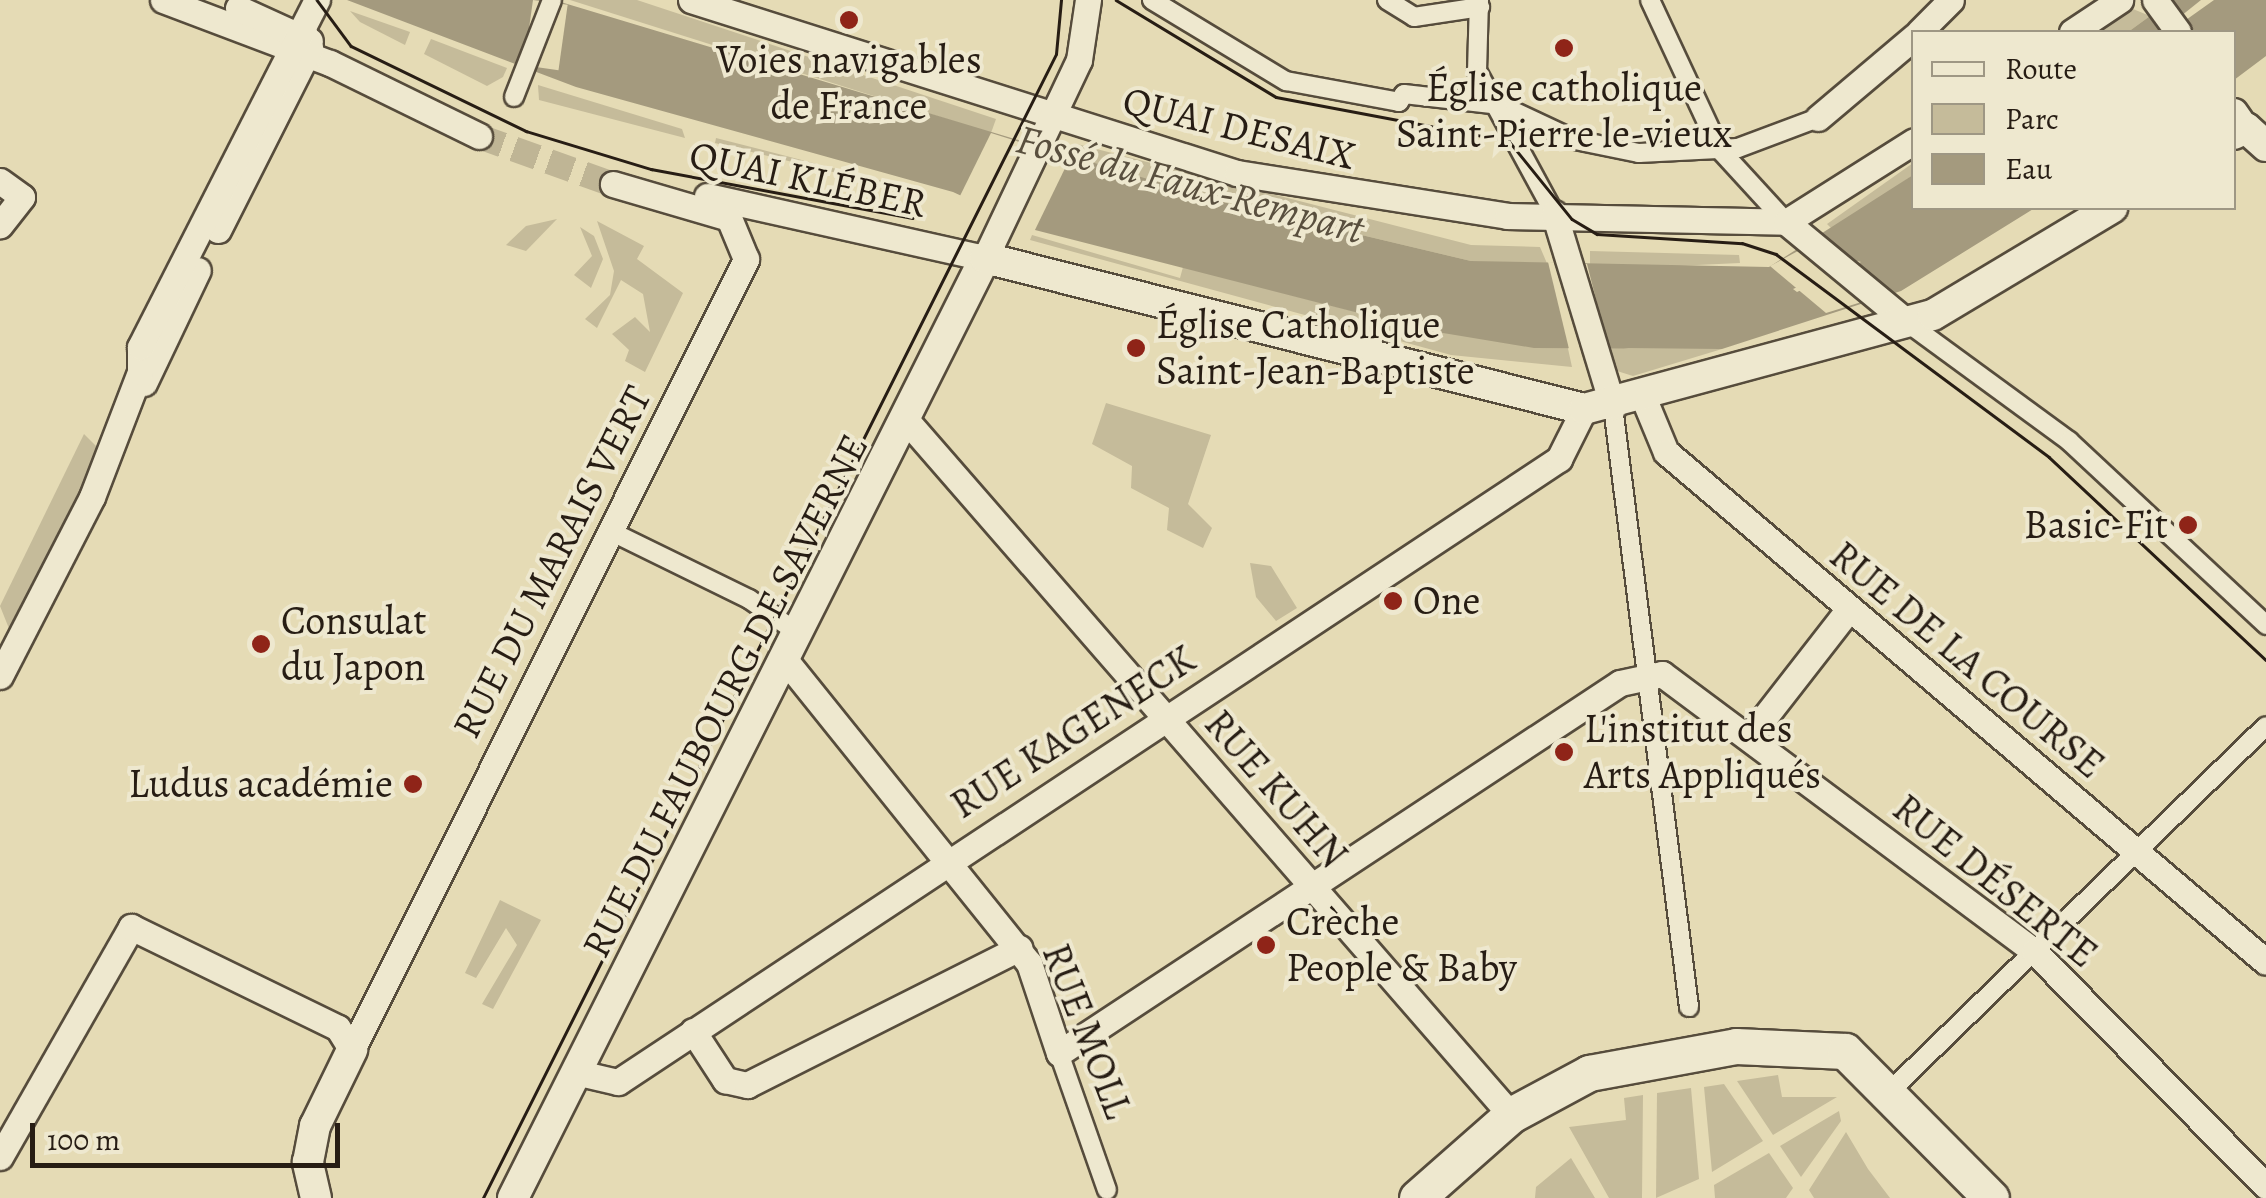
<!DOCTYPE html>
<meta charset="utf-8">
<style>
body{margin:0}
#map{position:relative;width:2266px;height:1198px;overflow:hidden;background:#e5dbb5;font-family:Alegreya,serif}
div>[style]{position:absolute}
.green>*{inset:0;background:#c5bb9a}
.water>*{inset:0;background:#a49a7e}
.pier>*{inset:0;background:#e5dbb5;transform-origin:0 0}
.minor-tunnel>*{height:25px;margin-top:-12.5px;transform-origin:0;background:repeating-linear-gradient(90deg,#bfb595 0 25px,transparent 0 37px)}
.roads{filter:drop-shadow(2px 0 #564c3c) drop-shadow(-2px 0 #564c3c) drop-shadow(0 2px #564c3c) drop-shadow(0 -2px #564c3c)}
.pedestrian>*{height:18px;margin:-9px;padding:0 9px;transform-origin:9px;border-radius:9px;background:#eee8cf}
.minor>*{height:25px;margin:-12.5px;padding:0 12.5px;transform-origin:12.5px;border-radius:12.5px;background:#eee8cf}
.tertiary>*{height:30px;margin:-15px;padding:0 15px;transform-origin:15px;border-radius:15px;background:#eee8cf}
.secondary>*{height:35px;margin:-17.5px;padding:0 17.5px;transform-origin:17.5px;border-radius:17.5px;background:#eee8cf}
.tram>*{height:2.5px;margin:-1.25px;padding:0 1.25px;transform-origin:1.25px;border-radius:1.25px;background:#271d14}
.dots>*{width:28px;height:28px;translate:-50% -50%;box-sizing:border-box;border:5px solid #eee8cf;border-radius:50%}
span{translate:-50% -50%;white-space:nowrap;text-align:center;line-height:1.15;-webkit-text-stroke:8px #eee8cf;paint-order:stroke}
.poi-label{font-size:40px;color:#271d14}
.left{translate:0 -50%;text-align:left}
.right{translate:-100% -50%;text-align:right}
.street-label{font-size:40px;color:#271d14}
.water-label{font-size:42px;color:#594f3e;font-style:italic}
.legend{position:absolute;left:1911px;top:30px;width:325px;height:180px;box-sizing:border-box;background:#eee8cf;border:2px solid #9e9784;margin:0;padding:12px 18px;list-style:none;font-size:30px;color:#271d14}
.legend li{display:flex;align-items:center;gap:20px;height:50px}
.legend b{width:50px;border:2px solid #9e9784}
.scale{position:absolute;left:30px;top:1123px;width:310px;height:45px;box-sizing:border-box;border:5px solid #271d14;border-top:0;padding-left:12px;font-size:30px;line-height:35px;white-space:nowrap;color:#271d14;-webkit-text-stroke:8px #eee8cf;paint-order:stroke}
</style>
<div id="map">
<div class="green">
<div style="clip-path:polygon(570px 0,637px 0,996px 119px,991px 133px)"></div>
<div style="clip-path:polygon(2133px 9px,2150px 16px,2128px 32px,2097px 32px)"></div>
<div style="clip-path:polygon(350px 11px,410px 32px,405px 45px,360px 22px)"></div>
<div style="clip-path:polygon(431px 39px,507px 68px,503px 77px,487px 86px,424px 54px)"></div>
<div style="clip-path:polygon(538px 85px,682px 129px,685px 138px,539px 100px)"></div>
<div style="clip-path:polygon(716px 138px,910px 188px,910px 191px,715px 143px)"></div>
<div style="clip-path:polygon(1077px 144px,1471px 245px,1540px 247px,1549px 268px,1471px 261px,1227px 203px,1070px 158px)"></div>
<div style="clip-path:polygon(1913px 163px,1913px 175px,1868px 207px,1833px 230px,1827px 224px)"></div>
<div style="clip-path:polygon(557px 219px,526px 251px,506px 245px,526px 226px)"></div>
<div style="clip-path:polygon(597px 221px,644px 246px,637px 259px,683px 293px,645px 372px,625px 361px,629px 350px,612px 334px,635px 317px,650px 332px,643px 294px,621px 280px,597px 328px,585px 319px,610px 295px,614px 271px)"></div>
<div style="clip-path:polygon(580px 227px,594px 236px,603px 259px,591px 288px,574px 275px,592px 256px)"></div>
<div style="clip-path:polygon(1032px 235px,1180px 278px,1183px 267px,1426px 330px,1567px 344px,1572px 367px,1451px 355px,1030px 240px)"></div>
<div style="clip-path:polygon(1590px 251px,1739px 255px,1740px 263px,1590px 270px)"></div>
<div style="clip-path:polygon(1608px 345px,1629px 349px,1722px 349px,1633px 376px,1617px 371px)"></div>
<div style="clip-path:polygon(1106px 403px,1211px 435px,1188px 504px,1212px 528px,1203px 548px,1167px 530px,1169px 508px,1131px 488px,1132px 466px,1092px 444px)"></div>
<div style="clip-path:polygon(84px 434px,102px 452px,12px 636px,0 606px)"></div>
<div style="clip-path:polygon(1250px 563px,1271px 566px,1297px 608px,1276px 621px,1256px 597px)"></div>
<div style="clip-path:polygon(500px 900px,541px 920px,493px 1009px,482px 1004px,517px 945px,506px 928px,476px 978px,465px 973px)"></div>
<div style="clip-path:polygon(1778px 1075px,1782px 1097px,1837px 1097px,1773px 1135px,1737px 1081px)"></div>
<div style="clip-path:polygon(1724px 1084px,1763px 1141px,1712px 1172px,1704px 1087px)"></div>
<div style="clip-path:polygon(1691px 1088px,1699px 1179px,1656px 1198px,1657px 1093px)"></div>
<div style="clip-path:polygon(1643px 1095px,1642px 1198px,1609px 1198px,1569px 1127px,1626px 1120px,1624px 1098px)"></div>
<div style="clip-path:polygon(1839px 1111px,1841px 1121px,1801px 1177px,1780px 1146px)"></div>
<div style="clip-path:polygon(1846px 1132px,1868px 1169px,1890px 1198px,1814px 1198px,1809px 1190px)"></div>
<div style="clip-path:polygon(1769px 1153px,1793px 1188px,1786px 1198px,1715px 1198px,1714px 1185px)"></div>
<div style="clip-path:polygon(1571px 1158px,1595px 1198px,1535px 1198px,1536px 1187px)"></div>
</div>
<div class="water">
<div style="clip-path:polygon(evenodd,347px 0,554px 0,1227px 203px,1471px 261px,1769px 267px,1913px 175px,1914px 208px,2035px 208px,1901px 291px,1722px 349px,1534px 348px,1425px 330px,1035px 230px,953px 192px,576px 87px,347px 0,1861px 262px,1797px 292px,1793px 289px,1857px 261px,1861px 262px)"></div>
<div style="clip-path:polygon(2172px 0,2201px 0,2161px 32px,2128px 32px)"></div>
<div style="clip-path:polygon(2214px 0,2266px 0,2266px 56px,2234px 80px,2234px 32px,2169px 32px)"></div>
</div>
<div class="pier">
<div style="left:533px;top:0;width:35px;height:66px;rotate:8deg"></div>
<div style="clip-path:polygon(991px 133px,1070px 158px,1033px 234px,958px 200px)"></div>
<div style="clip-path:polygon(1824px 237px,1894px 292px,1826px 313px,1770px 266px)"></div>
<div style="clip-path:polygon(1548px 262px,1587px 264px,1609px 350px,1569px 349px)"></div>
</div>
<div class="minor-tunnel">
<div style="left:479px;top:136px;width:142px;rotate:19.7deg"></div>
</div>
<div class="roads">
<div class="pedestrian">
<div style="left:1152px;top:0;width:157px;rotate:31.2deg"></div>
<div style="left:1286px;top:81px;width:115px;rotate:10.5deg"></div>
<div style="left:1399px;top:102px;width:9px;rotate:-58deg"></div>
<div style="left:1404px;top:94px;width:97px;rotate:6.5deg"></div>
<div style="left:1500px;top:105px;width:83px;rotate:25deg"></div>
<div style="left:1575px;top:140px;width:65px;rotate:11.5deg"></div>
<div style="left:1639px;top:153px;width:99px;rotate:-2.9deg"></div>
<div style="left:1738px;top:148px;width:85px;rotate:-20.6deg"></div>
<div style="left:1387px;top:0;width:32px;rotate:32deg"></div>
<div style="left:1414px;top:17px;width:67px;rotate:-8.6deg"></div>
<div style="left:1479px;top:0;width:71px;rotate:91.6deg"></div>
<div style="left:1477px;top:71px;width:162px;rotate:61.5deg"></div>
<div style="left:1650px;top:0;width:166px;rotate:65deg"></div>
<div style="left:1720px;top:150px;width:98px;rotate:47.5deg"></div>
<div style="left:514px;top:97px;width:104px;rotate:-68.6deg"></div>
<div style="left:1908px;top:323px;width:200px;rotate:36.2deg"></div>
<div style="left:2069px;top:441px;width:270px;rotate:43deg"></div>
<div style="left:1613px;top:407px;width:605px;rotate:82.78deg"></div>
<div style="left:610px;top:531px;width:155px;rotate:26.1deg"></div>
<div style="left:749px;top:599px;width:63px;rotate:34.7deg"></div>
<div style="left:1059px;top:1053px;width:145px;rotate:70.7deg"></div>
<div style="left:1889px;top:1092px;width:525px;rotate:-44.15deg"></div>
</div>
<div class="minor">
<div style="left:163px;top:0;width:178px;rotate:20.7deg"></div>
<div style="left:330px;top:63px;width:166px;rotate:26.1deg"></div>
<div style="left:691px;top:0;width:573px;rotate:17.58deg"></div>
<div style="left:1237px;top:173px;width:273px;rotate:9deg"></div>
<div style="left:1507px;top:216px;width:279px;rotate:1.2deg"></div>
<div style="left:1786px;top:222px;width:151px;rotate:-32.3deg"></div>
<div style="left:2155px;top:0;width:39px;rotate:54deg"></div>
<div style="left:238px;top:8px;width:79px;rotate:24.6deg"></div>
<div style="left:1919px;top:32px;width:45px;rotate:-45deg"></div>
<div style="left:2072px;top:32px;width:58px;rotate:-33.7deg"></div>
<div style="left:2234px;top:111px;width:21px;rotate:55deg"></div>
<div style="left:1818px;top:118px;width:126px;rotate:-40.2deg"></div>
<div style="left:0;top:181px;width:27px;rotate:36deg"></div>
<div style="left:22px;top:197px;width:36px;rotate:128deg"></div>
<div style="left:707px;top:196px;width:285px;rotate:12.6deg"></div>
<div style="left:985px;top:258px;width:219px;rotate:-64.6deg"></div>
<div style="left:1079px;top:60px;width:61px;rotate:-81.5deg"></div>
<div style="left:1554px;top:213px;width:203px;rotate:73.1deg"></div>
<div style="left:1786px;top:222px;width:158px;rotate:39.6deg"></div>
<div style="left:218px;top:230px;width:204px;rotate:-63.2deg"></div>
<div style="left:310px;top:48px;width:14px;rotate:-111deg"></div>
<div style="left:144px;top:383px;width:125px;rotate:-64.5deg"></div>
<div style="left:1644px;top:399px;width:57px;rotate:67.5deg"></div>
<div style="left:1666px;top:452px;width:787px;rotate:40.36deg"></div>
<div style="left:907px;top:421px;width:920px;rotate:48.97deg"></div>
<div style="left:786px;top:661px;width:388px;rotate:51.2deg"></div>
<div style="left:1029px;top:963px;width:95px;rotate:71.6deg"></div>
<div style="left:1059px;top:1053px;width:672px;rotate:-33.41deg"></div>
<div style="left:1620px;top:683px;width:43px;rotate:-12.1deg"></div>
<div style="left:1662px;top:674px;width:464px;rotate:36.7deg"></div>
<div style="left:2034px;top:951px;width:330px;rotate:45.4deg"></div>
<div style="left:0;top:676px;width:201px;rotate:-62.8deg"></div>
<div style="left:92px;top:497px;width:134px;rotate:-69deg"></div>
<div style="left:140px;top:372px;width:25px;rotate:-90deg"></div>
<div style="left:140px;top:347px;width:390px;rotate:-63deg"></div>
<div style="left:1750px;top:736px;width:160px;rotate:-52.1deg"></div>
<div style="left:693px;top:1031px;width:59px;rotate:56.9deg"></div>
<div style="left:725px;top:1080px;width:23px;rotate:13deg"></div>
<div style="left:747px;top:1085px;width:305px;rotate:-26.7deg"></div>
<div style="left:352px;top:1050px;width:884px;rotate:-63.52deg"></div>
<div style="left:746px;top:259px;width:44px;rotate:-112.5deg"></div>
<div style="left:729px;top:218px;width:121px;rotate:-163.7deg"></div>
<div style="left:579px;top:1073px;width:40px;rotate:13deg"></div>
<div style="left:618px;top:1082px;width:1129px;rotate:-33.51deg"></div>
<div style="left:1559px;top:459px;width:56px;rotate:-63.4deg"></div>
<div style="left:0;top:1157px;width:265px;rotate:-60.3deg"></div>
<div style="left:131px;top:927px;width:230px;rotate:26deg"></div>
<div style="left:338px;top:1028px;width:26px;rotate:58deg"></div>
</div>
<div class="tertiary">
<div style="left:2234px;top:134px;width:13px;rotate:-27deg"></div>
<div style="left:2246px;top:128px;width:27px;rotate:42deg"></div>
<div style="left:316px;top:1198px;width:37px;rotate:-103deg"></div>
<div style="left:308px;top:1162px;width:37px;rotate:-79deg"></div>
<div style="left:315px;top:1126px;width:85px;rotate:-64deg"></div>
<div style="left:513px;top:1198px;width:1052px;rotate:-63.34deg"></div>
<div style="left:985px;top:258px;width:618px;rotate:14.15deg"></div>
<div style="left:1584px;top:409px;width:361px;rotate:-15.1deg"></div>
<div style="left:1933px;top:315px;width:209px;rotate:-30.9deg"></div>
</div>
<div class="secondary">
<div style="left:1417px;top:1198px;width:125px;rotate:-41.4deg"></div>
<div style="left:1511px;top:1115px;width:89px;rotate:-28.3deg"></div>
<div style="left:1589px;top:1073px;width:149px;rotate:-10.4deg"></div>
<div style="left:1736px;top:1046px;width:109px;rotate:2.6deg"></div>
<div style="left:1845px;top:1051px;width:207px;rotate:45.2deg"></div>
</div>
</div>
<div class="tram">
<div style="left:317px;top:0;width:57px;rotate:53.5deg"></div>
<div style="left:351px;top:46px;width:195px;rotate:25.9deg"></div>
<div style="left:526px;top:131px;width:131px;rotate:16.9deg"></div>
<div style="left:651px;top:169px;width:266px;rotate:10.6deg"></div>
<div style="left:1116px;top:0;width:187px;rotate:31.2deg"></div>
<div style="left:1276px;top:97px;width:237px;rotate:10.7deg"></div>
<div style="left:1509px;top:141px;width:100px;rotate:51.1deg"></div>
<div style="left:1572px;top:219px;width:29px;rotate:31deg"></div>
<div style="left:1597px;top:234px;width:145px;rotate:3.6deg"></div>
<div style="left:1742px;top:243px;width:36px;rotate:18deg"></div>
<div style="left:1776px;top:254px;width:340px;rotate:36.6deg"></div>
<div style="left:2049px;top:457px;width:297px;rotate:43.1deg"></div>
<div style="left:483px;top:1198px;width:1279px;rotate:-63.39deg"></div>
<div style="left:1056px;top:54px;width:54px;rotate:-84.7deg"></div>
</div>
<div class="dots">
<div style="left:849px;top:20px;background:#8f2418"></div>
<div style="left:1564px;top:48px;background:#8f2418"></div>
<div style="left:1136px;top:348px;background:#8f2418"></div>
<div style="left:2188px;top:525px;background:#8f2418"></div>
<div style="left:1393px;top:601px;background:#8f2418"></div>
<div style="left:261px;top:644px;background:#8f2418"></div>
<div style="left:1564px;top:752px;background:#8f2418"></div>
<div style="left:413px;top:784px;background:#8f2418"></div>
<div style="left:1266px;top:945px;background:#8f2418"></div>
</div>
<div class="poi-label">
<span style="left:849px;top:83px">Voies navigables<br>de France</span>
<span style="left:1564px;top:111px">Église catholique<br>Saint-Pierre le-vieux</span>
<span class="left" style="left:1156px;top:348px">Église Catholique<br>Saint-Jean-Baptiste</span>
<span class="right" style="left:2168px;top:525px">Basic-Fit</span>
<span class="left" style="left:1413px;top:601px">One</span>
<span class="left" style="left:281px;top:644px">Consulat<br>du Japon</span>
<span class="left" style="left:1584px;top:752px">L'institut des<br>Arts Appliqués</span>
<span class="right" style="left:393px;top:784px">Ludus académie</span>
<span class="left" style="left:1286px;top:945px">Crèche<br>People &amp; Baby</span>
</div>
<div class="street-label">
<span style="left:1239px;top:128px;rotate:14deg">QUAI DESAIX</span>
<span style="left:808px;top:179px;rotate:12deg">QUAI KLÉBER</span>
<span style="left:552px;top:562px;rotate:-63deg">RUE DU MARAIS VERT</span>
<span style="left:1967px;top:660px;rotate:40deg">RUE DE LA COURSE</span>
<span style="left:725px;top:696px;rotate:-63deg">RUE DU FAUBOURG DE SAVERNE</span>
<span style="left:1073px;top:732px;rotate:-33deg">RUE KAGENECK</span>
<span style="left:1276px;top:789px;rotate:49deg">RUE KUHN</span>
<span style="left:1995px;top:881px;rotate:39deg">RUE DÉSERTE</span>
<span style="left:1087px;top:1031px;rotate:69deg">RUE MOLL</span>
</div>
<div class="water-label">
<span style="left:1190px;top:184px;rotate:15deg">Fossé du Faux-Rempart</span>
</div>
<ul class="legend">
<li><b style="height:12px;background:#eee8cf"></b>Route</li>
<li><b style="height:28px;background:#c5bb9a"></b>Parc</li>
<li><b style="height:28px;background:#a49a7e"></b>Eau</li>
</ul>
<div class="scale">100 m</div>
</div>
